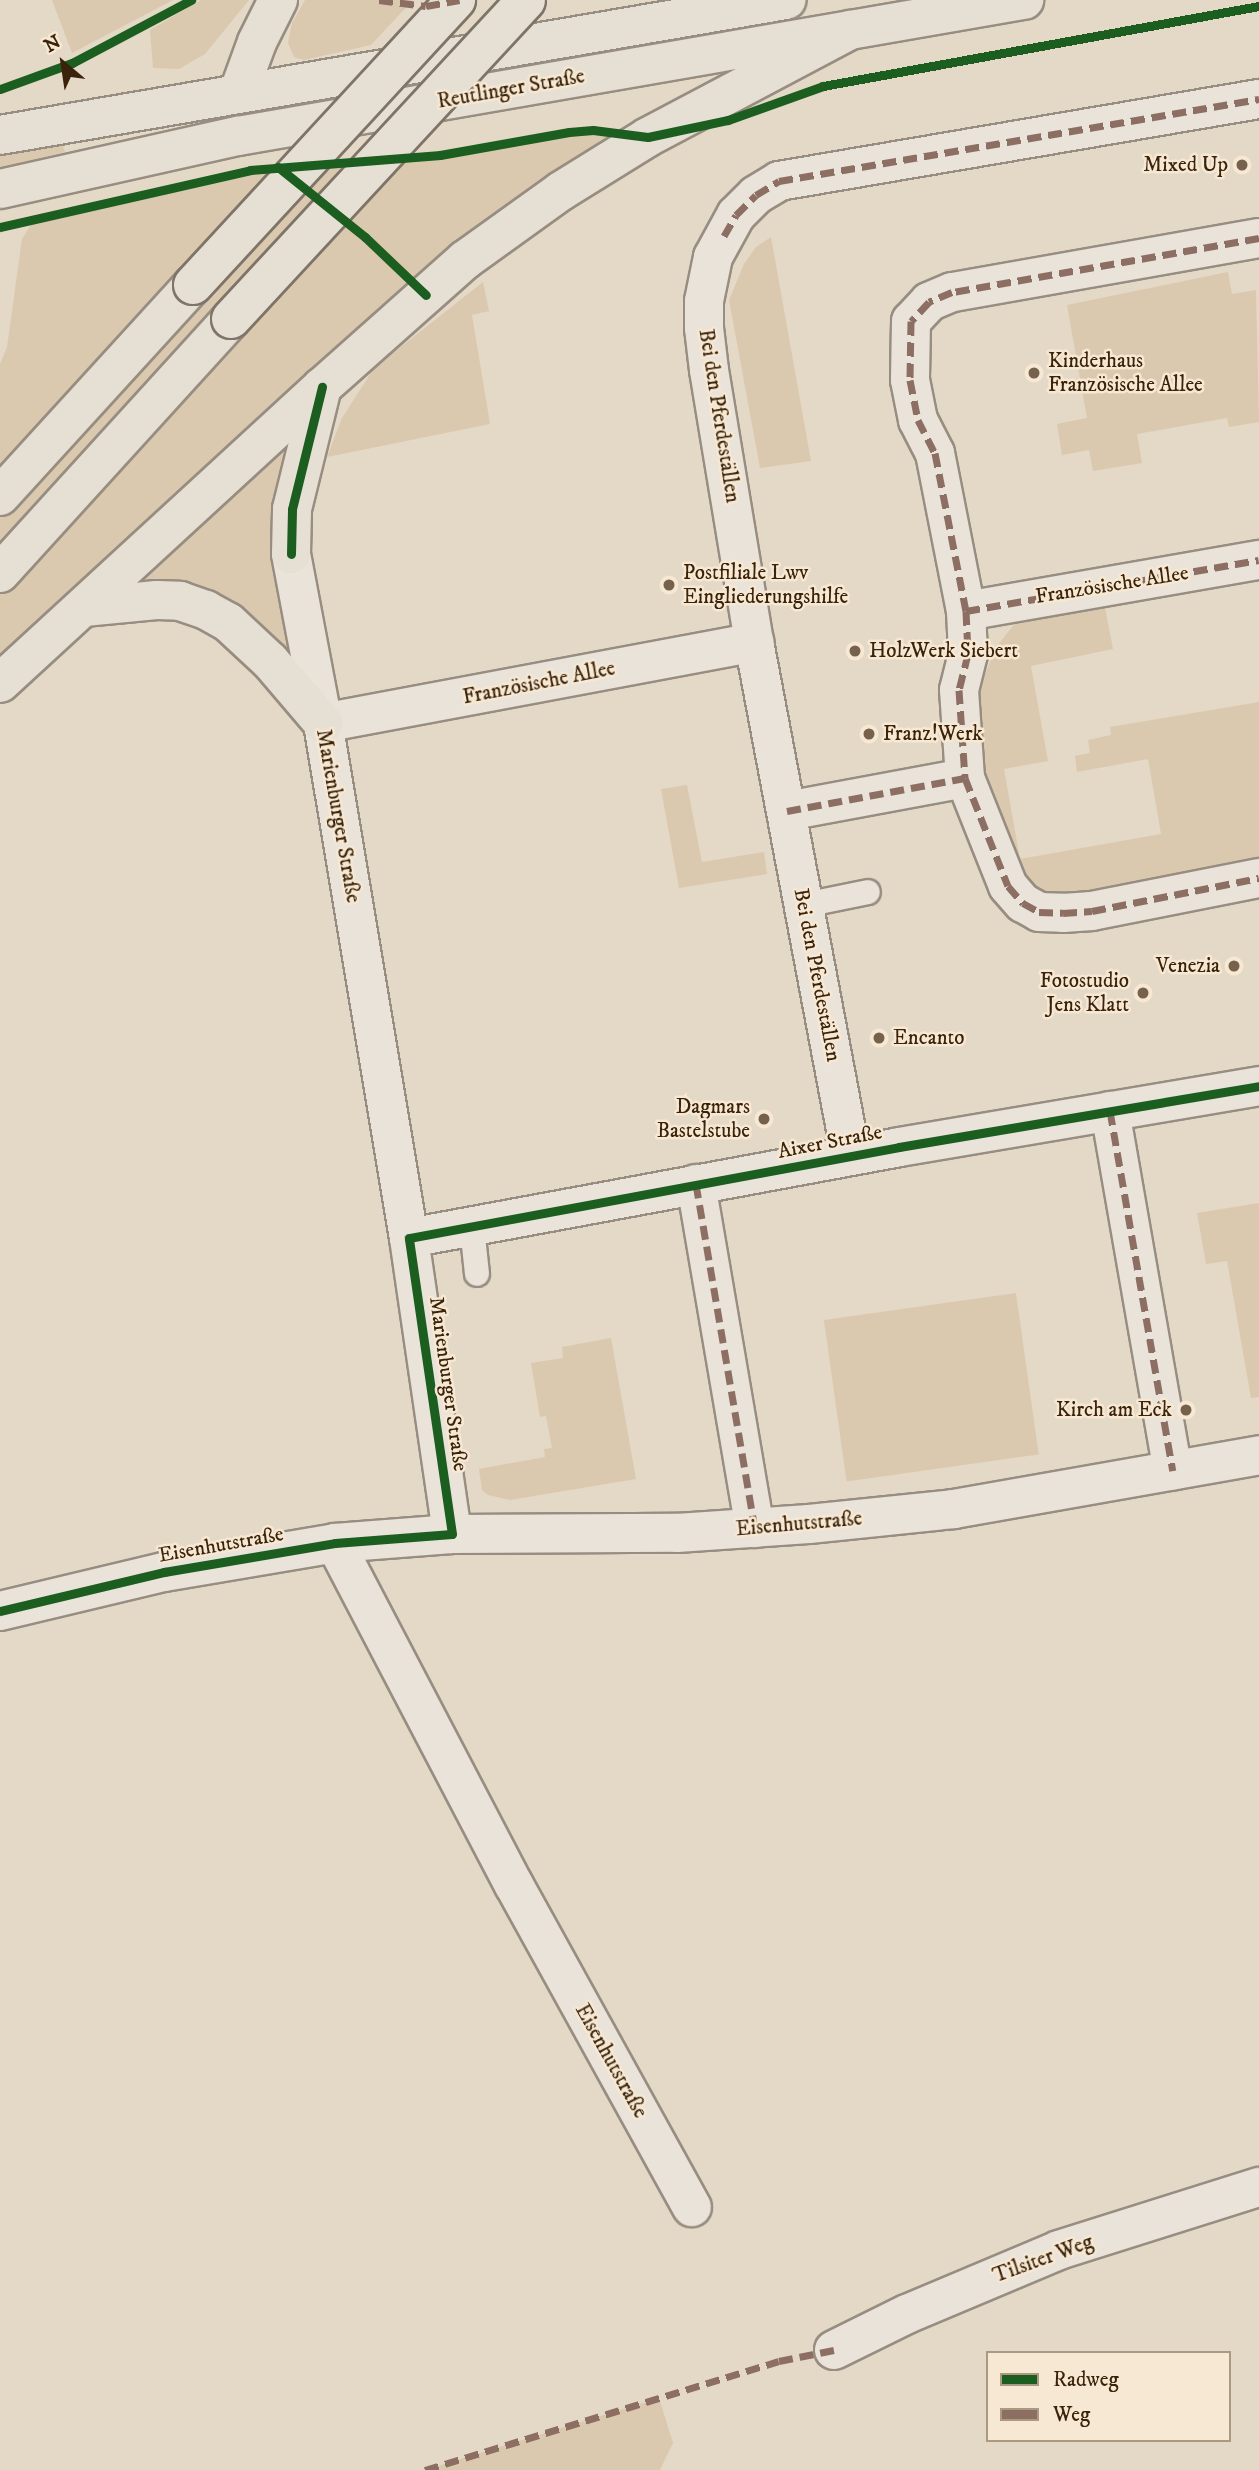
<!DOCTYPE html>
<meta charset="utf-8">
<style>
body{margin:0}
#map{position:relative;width:1259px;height:2470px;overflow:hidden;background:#e4d8c6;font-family:"IM FELL DW Pica",serif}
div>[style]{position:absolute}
.green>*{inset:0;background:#dac9ae;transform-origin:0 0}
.roads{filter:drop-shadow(2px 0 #978d80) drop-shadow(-2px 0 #978d80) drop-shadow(0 2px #978d80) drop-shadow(0 -2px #978d80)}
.service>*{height:24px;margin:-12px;padding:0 12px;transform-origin:12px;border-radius:12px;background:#e9e3da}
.minor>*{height:38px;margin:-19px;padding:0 19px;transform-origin:19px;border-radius:19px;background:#e9e3da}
.primary>*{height:38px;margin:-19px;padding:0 19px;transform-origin:19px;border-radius:19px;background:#e6dfd4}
.trunk>*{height:38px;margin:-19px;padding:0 19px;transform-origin:19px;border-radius:19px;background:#e6dfd4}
.bridges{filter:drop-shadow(2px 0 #7e7468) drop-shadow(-2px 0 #7e7468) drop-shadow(0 2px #7e7468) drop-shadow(0 -2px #7e7468)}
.trunk-bridge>*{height:38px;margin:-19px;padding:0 19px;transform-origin:19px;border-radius:19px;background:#e6dfd4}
.quiet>*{height:7px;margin-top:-3.5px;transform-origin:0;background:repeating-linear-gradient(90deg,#8d6e63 0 14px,transparent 0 21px)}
.cycleway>*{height:9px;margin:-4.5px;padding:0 4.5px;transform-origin:4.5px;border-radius:4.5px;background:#1b5e20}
.dots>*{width:19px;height:19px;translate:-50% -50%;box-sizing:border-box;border:4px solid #f6e8d2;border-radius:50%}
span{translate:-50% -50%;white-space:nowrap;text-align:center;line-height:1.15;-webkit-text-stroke:5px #f6e8d2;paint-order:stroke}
.street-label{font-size:21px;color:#3b220b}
.poi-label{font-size:21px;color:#3b220b}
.right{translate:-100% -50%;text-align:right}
.left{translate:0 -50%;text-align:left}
.legend{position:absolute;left:986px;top:2351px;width:245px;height:91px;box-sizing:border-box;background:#f6e8d2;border:2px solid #ab9982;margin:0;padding:9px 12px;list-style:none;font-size:21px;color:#3b220b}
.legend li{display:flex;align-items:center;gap:14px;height:35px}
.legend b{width:35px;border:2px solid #ab9982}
.north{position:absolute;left:28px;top:28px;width:70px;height:70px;-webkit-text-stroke:5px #f6e8d2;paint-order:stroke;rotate:331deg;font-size:19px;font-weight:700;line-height:28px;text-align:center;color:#3b220b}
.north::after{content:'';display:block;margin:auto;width:24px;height:32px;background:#3b220b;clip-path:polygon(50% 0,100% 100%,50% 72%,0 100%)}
</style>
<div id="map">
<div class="green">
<div style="clip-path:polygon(52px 0,173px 0,72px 53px)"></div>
<div style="clip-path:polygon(201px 0,249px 0,205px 54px,179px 69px,153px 68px,150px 30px)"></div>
<div style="clip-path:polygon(305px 0,413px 0,371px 45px,304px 60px,294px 57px,288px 43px,292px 23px)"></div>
<div style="clip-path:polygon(593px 130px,626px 133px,322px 387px,296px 491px,323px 723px,228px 622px,84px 607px,0 683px,0 364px,7px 347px,22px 239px,34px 220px,250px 170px,440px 155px)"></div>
<div style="clip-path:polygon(62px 143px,65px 152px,0 168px,0 154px)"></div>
<div style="clip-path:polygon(771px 237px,811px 461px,760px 468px,729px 300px,744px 264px,756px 247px)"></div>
<div style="clip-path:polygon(1228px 272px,1232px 294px,1256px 290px,1259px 422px,1229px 427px,1227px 418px,1137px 434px,1142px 463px,1093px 471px,1089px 450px,1062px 455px,1057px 424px,1087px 418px,1067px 305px)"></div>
<div style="clip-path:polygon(483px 282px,489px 311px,472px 315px,490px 424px,327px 457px,342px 418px,374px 368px)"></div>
<div style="clip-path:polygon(1101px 587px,1113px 649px,1031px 666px,1048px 761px,1004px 769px,1020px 859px,1161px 834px,1148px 759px,1077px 772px,1075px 756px,1090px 753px,1088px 740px,1111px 735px,1110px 727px,1259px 702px,1259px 869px,1090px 901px,1026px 890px,964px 768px,976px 695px,997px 646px,1016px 622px,1037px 605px)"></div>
<div style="clip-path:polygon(687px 785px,702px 862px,764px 852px,767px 874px,679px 888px,661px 789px)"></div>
<div style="clip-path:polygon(1259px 1203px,1259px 1397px,1251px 1398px,1227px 1261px,1206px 1264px,1197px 1213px)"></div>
<div style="left:1016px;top:1293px;width:163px;height:194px;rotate:82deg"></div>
<div style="clip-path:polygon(611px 1338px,636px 1479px,510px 1500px,488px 1495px,482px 1490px,479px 1469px,545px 1457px,544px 1449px,552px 1448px,546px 1416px,540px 1417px,531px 1363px,563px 1358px,562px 1347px)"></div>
<div style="clip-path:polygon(659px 2398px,673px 2443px,660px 2470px,425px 2470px)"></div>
</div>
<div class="roads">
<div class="service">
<div style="left:804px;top:905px;width:65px;rotate:-11.5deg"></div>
<div style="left:472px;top:1227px;width:47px;rotate:83.9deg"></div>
</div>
<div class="minor">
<div style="left:1259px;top:238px;width:312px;rotate:170deg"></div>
<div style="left:952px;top:292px;width:25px;rotate:157deg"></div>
<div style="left:929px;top:302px;width:26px;rotate:133deg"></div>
<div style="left:911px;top:321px;width:59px;rotate:91deg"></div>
<div style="left:910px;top:380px;width:41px;rotate:78.7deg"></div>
<div style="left:918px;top:420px;width:37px;rotate:63deg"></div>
<div style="left:935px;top:453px;width:161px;rotate:78.9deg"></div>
<div style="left:966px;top:611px;width:43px;rotate:87.3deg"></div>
<div style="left:968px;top:654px;width:37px;rotate:104deg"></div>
<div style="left:959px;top:690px;width:88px;rotate:86.1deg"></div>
<div style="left:965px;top:778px;width:116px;rotate:68.3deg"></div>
<div style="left:1008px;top:886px;width:23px;rotate:49deg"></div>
<div style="left:1023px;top:903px;width:18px;rotate:29deg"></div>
<div style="left:1039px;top:912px;width:24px;rotate:2deg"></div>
<div style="left:1063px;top:913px;width:29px;rotate:-4deg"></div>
<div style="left:1092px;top:911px;width:170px;rotate:-11.2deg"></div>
<div style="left:291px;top:554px;width:172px;rotate:79.3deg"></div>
<div style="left:323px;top:723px;width:522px;rotate:80.52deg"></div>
<div style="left:409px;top:1238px;width:299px;rotate:81.7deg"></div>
<div style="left:966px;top:611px;width:297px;rotate:-9.9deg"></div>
<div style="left:323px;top:723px;width:439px;rotate:-10.6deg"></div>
<div style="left:787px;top:811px;width:181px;rotate:-10.5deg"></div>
<div style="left:1110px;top:1111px;width:365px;rotate:80.1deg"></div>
<div style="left:851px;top:1156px;width:523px;rotate:-100.69deg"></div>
<div style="left:754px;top:642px;width:276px;rotate:-99.4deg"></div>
<div style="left:709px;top:370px;width:42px;rotate:-96.8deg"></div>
<div style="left:704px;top:328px;width:27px;rotate:-90deg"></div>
<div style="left:704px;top:301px;width:45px;rotate:-78.4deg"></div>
<div style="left:713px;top:257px;width:48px;rotate:-61.3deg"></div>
<div style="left:736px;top:215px;width:28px;rotate:-45deg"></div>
<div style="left:756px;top:195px;width:27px;rotate:-31deg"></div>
<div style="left:779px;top:181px;width:487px;rotate:-9.7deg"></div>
<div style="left:696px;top:1184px;width:349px;rotate:80.3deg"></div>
<div style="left:409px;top:1238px;width:498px;rotate:-10.5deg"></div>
<div style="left:899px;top:1147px;width:365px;rotate:-9.6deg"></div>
<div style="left:335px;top:1543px;width:386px;rotate:62.4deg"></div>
<div style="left:514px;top:1885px;width:368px;rotate:61.1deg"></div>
<div style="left:0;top:1611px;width:169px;rotate:-13.4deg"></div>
<div style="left:164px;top:1572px;width:173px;rotate:-9.6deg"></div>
<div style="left:335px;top:1543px;width:117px;rotate:-4.4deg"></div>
<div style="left:452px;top:1534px;width:225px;rotate:-0.3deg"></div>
<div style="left:677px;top:1533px;width:132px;rotate:-3.9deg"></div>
<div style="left:809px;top:1524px;width:146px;rotate:-5.9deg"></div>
<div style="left:954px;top:1509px;width:310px;rotate:-10deg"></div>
<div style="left:834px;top:2350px;width:81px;rotate:-26.3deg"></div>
<div style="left:907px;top:2314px;width:165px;rotate:-22.8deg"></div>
<div style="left:1059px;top:2250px;width:210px;rotate:-17.5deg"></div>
</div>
<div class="primary">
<div style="left:0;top:135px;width:798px;rotate:-9.75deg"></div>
<div style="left:0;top:189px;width:244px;rotate:-12.6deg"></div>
<div style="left:238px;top:136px;width:798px;rotate:-9.82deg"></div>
<div style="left:291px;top:554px;width:45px;rotate:-88.7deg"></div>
<div style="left:292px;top:509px;width:126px;rotate:-76.2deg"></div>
<div style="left:84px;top:607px;width:73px;rotate:-5.5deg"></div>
<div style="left:157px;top:600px;width:23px;rotate:2deg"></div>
<div style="left:180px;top:601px;width:28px;rotate:19deg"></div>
<div style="left:206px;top:610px;width:25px;rotate:29deg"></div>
<div style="left:228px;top:622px;width:57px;rotate:42.9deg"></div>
<div style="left:270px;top:661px;width:82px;rotate:49.5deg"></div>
<div style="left:0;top:683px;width:437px;rotate:-42.6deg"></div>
<div style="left:322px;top:387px;width:191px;rotate:-41.6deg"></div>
<div style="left:465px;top:260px;width:118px;rotate:-35.7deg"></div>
<div style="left:561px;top:191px;width:102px;rotate:-31.8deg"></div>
<div style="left:648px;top:137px;width:229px;rotate:-27.9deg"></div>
</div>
<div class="trunk">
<div style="left:238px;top:94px;width:55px;rotate:-69.9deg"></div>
<div style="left:257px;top:42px;width:47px;rotate:-63.4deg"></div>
<div style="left:0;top:496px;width:286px;rotate:-47.6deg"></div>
<div style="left:0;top:573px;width:343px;rotate:-47.7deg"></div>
</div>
</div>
<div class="bridges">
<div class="trunk-bridge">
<div style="left:193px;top:285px;width:388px;rotate:-47.3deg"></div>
<div style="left:231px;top:319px;width:434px;rotate:-47.2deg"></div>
</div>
</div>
<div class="quiet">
<div style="left:379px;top:0;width:47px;rotate:7.3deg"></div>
<div style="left:426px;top:6px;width:34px;rotate:-10deg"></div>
<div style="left:724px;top:236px;width:24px;rotate:-60deg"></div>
<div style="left:736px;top:215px;width:28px;rotate:-45deg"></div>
<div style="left:756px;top:195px;width:27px;rotate:-31deg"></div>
<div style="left:779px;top:181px;width:487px;rotate:-9.7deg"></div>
<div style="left:1259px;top:238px;width:312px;rotate:170deg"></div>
<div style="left:952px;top:292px;width:25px;rotate:157deg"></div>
<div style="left:929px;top:302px;width:26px;rotate:133deg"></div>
<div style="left:911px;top:321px;width:59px;rotate:91deg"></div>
<div style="left:910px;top:380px;width:41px;rotate:78.7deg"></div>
<div style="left:918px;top:420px;width:37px;rotate:63deg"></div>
<div style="left:935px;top:453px;width:161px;rotate:78.9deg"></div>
<div style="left:966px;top:611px;width:43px;rotate:87.3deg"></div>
<div style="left:968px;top:654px;width:37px;rotate:104deg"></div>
<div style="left:959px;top:690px;width:88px;rotate:86.1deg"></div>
<div style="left:965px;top:778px;width:116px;rotate:68.3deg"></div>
<div style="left:1008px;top:886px;width:23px;rotate:49deg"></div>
<div style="left:1023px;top:903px;width:18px;rotate:29deg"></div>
<div style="left:1039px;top:912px;width:24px;rotate:2deg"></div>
<div style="left:1063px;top:913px;width:29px;rotate:-4deg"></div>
<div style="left:1092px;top:911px;width:170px;rotate:-11.2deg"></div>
<div style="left:966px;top:611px;width:297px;rotate:-9.9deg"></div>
<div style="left:787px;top:811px;width:181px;rotate:-10.5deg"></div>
<div style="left:1110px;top:1111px;width:365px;rotate:80.1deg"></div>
<div style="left:696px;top:1184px;width:349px;rotate:80.3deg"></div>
<div style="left:425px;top:2470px;width:370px;rotate:-17.1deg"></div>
<div style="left:779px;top:2361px;width:56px;rotate:-11.3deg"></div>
</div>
<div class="cycleway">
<div style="left:0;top:89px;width:77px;rotate:-19.9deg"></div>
<div style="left:72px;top:63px;width:135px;rotate:-27.9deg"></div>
<div style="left:278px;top:167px;width:112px;rotate:38.8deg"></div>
<div style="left:365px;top:237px;width:84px;rotate:43.6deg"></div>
<div style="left:0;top:227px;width:256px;rotate:-12.8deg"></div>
<div style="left:250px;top:170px;width:191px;rotate:-4.5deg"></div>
<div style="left:440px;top:155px;width:131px;rotate:-10.1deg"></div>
<div style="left:569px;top:132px;width:24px;rotate:-5deg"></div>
<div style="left:593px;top:130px;width:55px;rotate:7.3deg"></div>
<div style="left:648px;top:137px;width:82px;rotate:-12deg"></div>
<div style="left:728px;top:120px;width:101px;rotate:-19.7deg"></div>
<div style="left:823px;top:86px;width:443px;rotate:-10.4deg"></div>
<div style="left:291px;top:554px;width:45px;rotate:-88.7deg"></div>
<div style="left:292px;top:509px;width:126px;rotate:-76.2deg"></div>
<div style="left:0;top:1611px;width:169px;rotate:-13.4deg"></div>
<div style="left:164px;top:1572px;width:173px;rotate:-9.6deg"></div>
<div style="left:335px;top:1543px;width:117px;rotate:-4.4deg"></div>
<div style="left:452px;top:1534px;width:299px;rotate:-98.3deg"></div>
<div style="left:409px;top:1238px;width:498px;rotate:-10.5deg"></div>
<div style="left:899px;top:1147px;width:365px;rotate:-9.6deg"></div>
</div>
<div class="dots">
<div style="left:1242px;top:165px;background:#76624c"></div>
<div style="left:1034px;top:373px;background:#76624c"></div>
<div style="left:669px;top:585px;background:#76624c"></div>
<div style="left:855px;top:651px;background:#76624c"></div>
<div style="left:869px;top:734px;background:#76624c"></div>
<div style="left:1234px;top:966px;background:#76624c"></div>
<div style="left:1143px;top:993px;background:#76624c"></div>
<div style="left:879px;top:1038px;background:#76624c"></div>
<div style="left:764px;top:1119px;background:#76624c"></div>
<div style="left:1186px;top:1410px;background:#76624c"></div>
</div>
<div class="street-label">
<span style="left:511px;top:89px;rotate:-10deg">Reutlinger Straße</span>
<span style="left:719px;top:416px;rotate:81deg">Bei den Pferdeställen</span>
<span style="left:1112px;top:585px;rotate:-9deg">Französische Allee</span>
<span style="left:539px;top:683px;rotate:-11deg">Französische Allee</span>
<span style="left:338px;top:816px;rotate:80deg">Marienburger Straße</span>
<span style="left:817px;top:975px;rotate:79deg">Bei den Pferdeställen</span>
<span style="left:830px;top:1142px;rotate:-11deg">Aixer Straße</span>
<span style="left:448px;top:1384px;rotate:82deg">Marienburger Straße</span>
<span style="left:799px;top:1524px;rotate:-5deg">Eisenhutstraße</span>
<span style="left:221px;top:1545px;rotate:-10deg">Eisenhutstraße</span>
<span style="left:611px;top:2061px;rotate:61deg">Eisenhutstraße</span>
<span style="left:1043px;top:2259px;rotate:-20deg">Tilsiter Weg</span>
</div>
<div class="poi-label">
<span class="right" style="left:1228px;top:165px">Mixed Up</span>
<span class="left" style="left:1048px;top:373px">Kinderhaus<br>Französische Allee</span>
<span class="left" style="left:683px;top:585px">Postfiliale Lwv<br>Eingliederungshilfe</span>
<span class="left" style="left:869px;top:651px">HolzWerk Siebert</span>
<span class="left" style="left:883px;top:734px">Franz!Werk</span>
<span class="right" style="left:1220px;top:966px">Venezia</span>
<span class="right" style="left:1129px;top:993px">Fotostudio<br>Jens Klatt</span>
<span class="left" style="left:893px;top:1038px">Encanto</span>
<span class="right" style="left:750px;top:1119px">Dagmars<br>Bastelstube</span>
<span class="right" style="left:1172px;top:1410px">Kirch am Eck</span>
</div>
<ul class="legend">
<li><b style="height:9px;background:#1b5e20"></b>Radweg</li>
<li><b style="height:9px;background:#8d6e63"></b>Weg</li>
</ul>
<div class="north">N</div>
</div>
